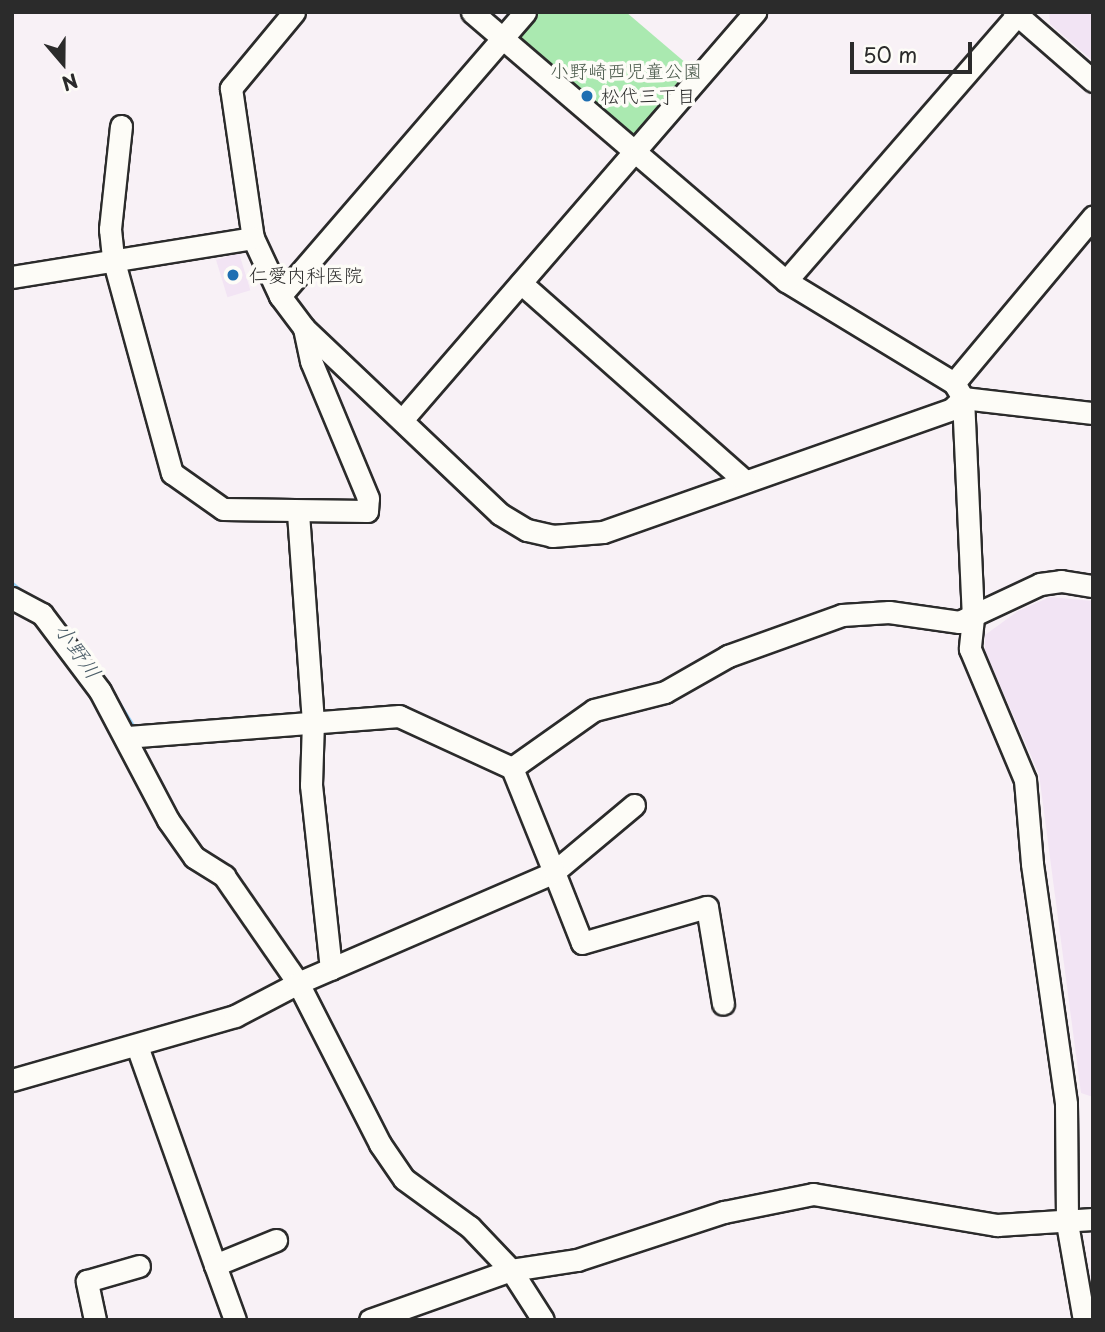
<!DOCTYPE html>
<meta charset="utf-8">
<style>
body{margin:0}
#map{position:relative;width:1105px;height:1332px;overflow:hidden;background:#f8f1f6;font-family:"Playpen Sans","Klee One",sans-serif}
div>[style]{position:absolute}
.built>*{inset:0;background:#f2e4f4;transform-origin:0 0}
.green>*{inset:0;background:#aae9b0}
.stream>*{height:5px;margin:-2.5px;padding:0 2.5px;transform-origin:2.5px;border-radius:2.5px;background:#97d2f7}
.roads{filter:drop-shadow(2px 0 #2b2b2b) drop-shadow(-2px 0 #2b2b2b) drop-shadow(0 2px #2b2b2b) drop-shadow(0 -2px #2b2b2b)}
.minor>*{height:21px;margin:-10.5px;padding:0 10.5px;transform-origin:10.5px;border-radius:10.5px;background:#fdfcf7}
.dots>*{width:19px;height:19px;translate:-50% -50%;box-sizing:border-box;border:4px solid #fdfcf7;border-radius:50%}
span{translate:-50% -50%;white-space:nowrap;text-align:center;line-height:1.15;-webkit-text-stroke:7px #fdfcf7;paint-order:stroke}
.park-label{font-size:19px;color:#4b5a4c}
.poi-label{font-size:19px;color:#2b2b2b}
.left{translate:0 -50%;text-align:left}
.water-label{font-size:21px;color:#4b5d68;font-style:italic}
.frame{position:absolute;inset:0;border:14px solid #2b2b2b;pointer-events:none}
.north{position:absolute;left:28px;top:28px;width:70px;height:70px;-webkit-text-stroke:5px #fdfcf7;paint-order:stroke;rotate:160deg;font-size:19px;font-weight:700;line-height:28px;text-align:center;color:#2b2b2b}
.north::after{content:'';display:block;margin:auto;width:24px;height:32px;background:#2b2b2b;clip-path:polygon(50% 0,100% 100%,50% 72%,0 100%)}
.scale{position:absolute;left:850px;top:42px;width:122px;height:32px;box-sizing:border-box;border:4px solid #2b2b2b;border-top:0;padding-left:9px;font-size:21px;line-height:24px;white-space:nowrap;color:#2b2b2b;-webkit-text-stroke:5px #fdfcf7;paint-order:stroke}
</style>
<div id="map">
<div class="built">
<div style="clip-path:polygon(1049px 12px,1093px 12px,1093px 61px,1050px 24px)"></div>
<div style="left:239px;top:253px;width:39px;height:24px;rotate:73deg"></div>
<div style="clip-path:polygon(1050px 597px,1093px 601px,1093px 1097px,1081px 1093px,1039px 774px,985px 651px,985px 635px,1018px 611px)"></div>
</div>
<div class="green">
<div style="clip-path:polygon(536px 12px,626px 12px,694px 70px,640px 131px,632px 134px,522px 41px,519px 32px)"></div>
</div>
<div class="stream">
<div style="left:12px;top:584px;width:17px;rotate:40deg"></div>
<div style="left:115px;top:698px;width:36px;rotate:58deg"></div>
</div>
<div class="roads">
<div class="minor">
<div style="left:294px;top:12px;width:99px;rotate:129.7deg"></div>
<div style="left:231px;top:88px;width:152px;rotate:81.7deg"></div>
<div style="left:253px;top:238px;width:64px;rotate:65deg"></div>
<div style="left:280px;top:296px;width:40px;rotate:53deg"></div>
<div style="left:304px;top:328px;width:270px;rotate:43.5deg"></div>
<div style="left:500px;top:514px;width:31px;rotate:31deg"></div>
<div style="left:527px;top:530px;width:26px;rotate:13deg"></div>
<div style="left:552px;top:536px;width:51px;rotate:-4.5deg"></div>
<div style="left:603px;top:532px;width:370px;rotate:-19.4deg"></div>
<div style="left:952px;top:409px;width:16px;rotate:-45deg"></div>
<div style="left:472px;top:12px;width:413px;rotate:40.6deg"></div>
<div style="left:786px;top:281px;width:197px;rotate:31.3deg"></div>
<div style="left:954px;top:383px;width:17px;rotate:59deg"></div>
<div style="left:963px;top:398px;width:220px;rotate:87.4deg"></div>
<div style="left:973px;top:618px;width:31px;rotate:96deg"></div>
<div style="left:970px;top:649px;width:142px;rotate:67.2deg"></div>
<div style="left:1025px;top:780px;width:84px;rotate:85.2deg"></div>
<div style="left:1032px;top:864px;width:242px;rotate:81.9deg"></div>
<div style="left:1066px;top:1104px;width:119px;rotate:89.5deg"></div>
<div style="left:1067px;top:1223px;width:98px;rotate:80.1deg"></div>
<div style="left:1014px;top:12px;width:105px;rotate:41.1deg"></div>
<div style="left:121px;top:126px;width:104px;rotate:96.1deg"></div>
<div style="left:110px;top:229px;width:29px;rotate:84deg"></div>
<div style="left:113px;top:258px;width:223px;rotate:74.7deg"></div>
<div style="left:172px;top:473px;width:62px;rotate:35.2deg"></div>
<div style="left:223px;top:509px;width:144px;rotate:0.8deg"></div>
<div style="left:367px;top:511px;width:13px;rotate:-86deg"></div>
<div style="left:368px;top:498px;width:148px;rotate:-112.6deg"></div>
<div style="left:311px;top:361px;width:34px;rotate:-102deg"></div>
<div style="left:12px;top:277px;width:244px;rotate:-9.2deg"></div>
<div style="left:786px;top:281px;width:357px;rotate:-49deg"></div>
<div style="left:521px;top:283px;width:298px;rotate:41.5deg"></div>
<div style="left:280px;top:296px;width:375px;rotate:-49.2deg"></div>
<div style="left:954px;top:383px;width:217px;rotate:-50.1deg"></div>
<div style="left:963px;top:398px;width:131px;rotate:6.6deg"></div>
<div style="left:402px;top:420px;width:540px;rotate:-49.13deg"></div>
<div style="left:298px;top:513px;width:209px;rotate:85.9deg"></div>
<div style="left:313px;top:721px;width:64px;rotate:91.8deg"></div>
<div style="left:311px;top:785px;width:185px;rotate:83.8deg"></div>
<div style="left:12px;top:598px;width:34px;rotate:28deg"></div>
<div style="left:42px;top:614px;width:96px;rotate:53deg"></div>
<div style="left:100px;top:691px;width:146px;rotate:62.2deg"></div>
<div style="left:168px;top:820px;width:45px;rotate:54.9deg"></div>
<div style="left:194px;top:857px;width:36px;rotate:32deg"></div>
<div style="left:224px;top:876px;width:130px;rotate:55.3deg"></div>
<div style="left:298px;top:983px;width:181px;rotate:63deg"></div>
<div style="left:380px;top:1144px;width:42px;rotate:55.6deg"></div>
<div style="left:404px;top:1179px;width:82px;rotate:36deg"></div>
<div style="left:470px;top:1227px;width:59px;rotate:46.4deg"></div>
<div style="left:511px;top:1270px;width:59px;rotate:57.4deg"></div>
<div style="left:512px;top:768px;width:100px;rotate:-35.3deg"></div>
<div style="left:594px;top:710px;width:73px;rotate:-14.2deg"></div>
<div style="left:665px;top:692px;width:73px;rotate:-29.7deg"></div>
<div style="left:728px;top:656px;width:121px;rotate:-19.8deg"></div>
<div style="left:842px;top:615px;width:47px;rotate:-3.7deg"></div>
<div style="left:889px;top:612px;width:71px;rotate:8.1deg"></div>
<div style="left:959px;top:622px;width:89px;rotate:-25.1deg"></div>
<div style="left:1040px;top:584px;width:21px;rotate:-8deg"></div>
<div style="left:1061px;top:581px;width:32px;rotate:9deg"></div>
<div style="left:634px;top:805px;width:104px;rotate:140.1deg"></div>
<div style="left:554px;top:872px;width:76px;rotate:68.5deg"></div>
<div style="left:582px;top:943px;width:130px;rotate:-16.1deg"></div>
<div style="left:707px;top:907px;width:98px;rotate:80.6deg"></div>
<div style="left:137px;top:1046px;width:232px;rotate:70.4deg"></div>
<div style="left:12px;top:1080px;width:232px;rotate:-16deg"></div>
<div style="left:235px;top:1016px;width:71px;rotate:-27.6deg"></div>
<div style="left:298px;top:983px;width:279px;rotate:-23.4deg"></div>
<div style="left:554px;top:872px;width:112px;rotate:-112deg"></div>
<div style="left:512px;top:768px;width:124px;rotate:-155.3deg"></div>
<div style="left:399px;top:716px;width:275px;rotate:175.6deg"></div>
<div style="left:95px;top:1320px;width:40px;rotate:-102deg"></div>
<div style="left:87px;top:1281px;width:54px;rotate:-16.1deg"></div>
<div style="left:235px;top:1320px;width:59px;rotate:-110deg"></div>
<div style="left:215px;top:1265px;width:66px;rotate:-22.3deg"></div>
<div style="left:370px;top:1320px;width:150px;rotate:-19.5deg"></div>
<div style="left:511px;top:1270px;width:67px;rotate:-8.6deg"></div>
<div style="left:577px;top:1260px;width:155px;rotate:-18.1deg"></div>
<div style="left:724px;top:1212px;width:91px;rotate:-11.4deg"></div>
<div style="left:813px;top:1194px;width:187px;rotate:9.6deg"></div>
<div style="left:997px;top:1225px;width:96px;rotate:-3.6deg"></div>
</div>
</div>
<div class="dots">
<div style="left:587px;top:96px;background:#1f6fb2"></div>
<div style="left:233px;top:275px;background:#1f6fb2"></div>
</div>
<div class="park-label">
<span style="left:626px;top:71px">小野崎西児童公園</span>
</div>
<div class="poi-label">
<span class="left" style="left:601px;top:96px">松代三丁目</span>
<span class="left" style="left:249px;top:275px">仁愛内科医院</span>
</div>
<div class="water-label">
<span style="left:79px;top:650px;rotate:55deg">小野川</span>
</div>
<div class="frame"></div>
<div class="north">N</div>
<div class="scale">50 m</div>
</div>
